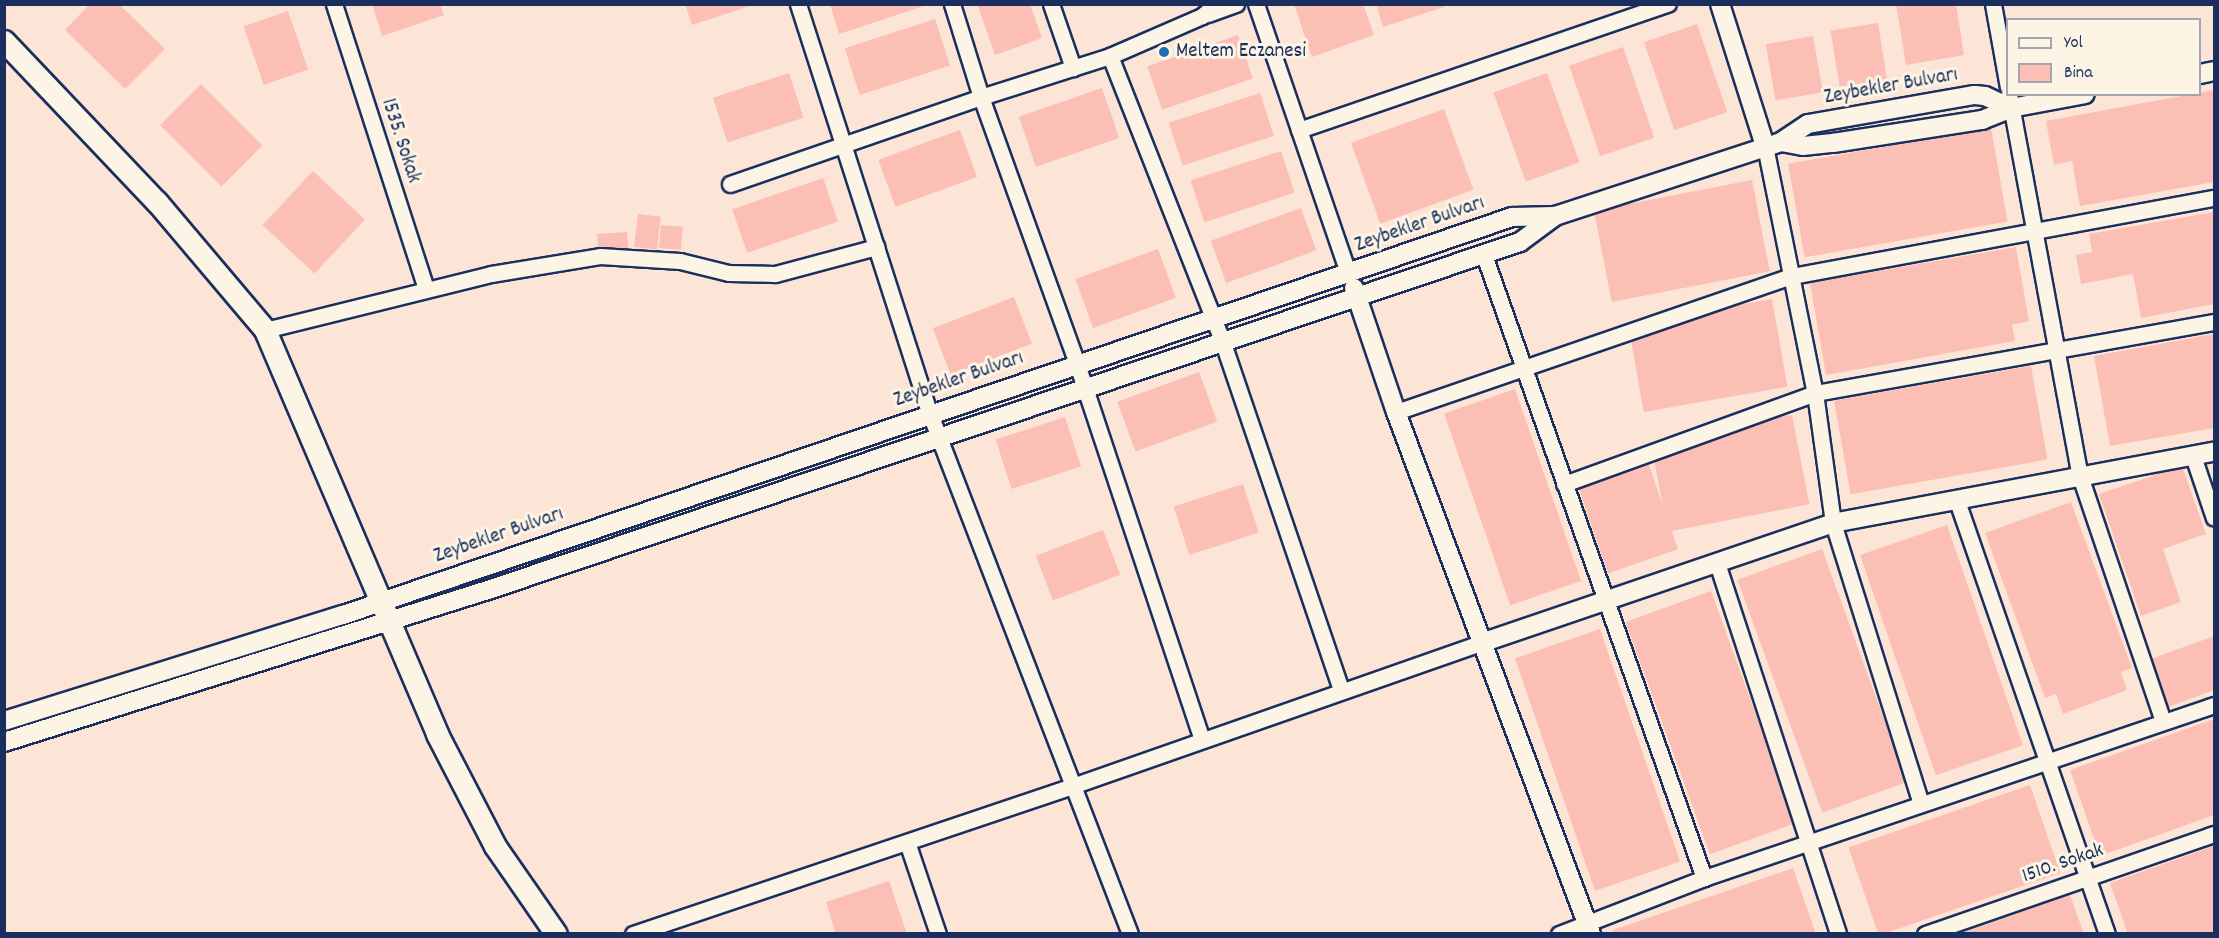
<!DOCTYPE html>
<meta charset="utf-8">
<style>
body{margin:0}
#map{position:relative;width:2219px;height:938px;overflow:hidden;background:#fce5d7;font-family:Dekko,sans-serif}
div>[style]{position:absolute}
.building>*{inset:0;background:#fbbfb5;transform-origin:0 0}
.roads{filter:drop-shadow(2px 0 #1b2f5e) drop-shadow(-2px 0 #1b2f5e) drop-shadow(0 2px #1b2f5e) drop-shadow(0 -2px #1b2f5e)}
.minor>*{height:15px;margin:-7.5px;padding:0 7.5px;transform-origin:7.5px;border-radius:7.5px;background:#fcf5e5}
.tertiary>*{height:18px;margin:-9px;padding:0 9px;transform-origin:9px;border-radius:9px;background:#fcf5e5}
.secondary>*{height:21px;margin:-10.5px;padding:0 10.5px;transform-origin:10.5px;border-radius:10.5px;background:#fcf5e5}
.dots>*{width:16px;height:16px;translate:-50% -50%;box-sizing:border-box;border:3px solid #fcf5e5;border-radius:50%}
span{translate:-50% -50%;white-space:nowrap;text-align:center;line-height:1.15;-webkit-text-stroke:6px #fcf5e5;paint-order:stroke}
.poi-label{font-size:21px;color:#1b2f5e}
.left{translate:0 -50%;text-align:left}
.street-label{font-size:21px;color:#1b2f5e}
.frame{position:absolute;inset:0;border:6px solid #1b2f5e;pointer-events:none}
.legend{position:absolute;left:2006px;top:18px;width:195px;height:78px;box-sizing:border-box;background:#fcf5e5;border:2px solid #a2a6af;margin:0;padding:8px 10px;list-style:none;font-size:18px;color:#1b2f5e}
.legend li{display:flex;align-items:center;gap:12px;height:30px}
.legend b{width:30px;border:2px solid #a2a6af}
</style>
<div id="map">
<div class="building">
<div style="clip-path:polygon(90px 4px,119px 4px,165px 49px,125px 89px,65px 30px)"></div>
<div style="clip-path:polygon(372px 4px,440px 4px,444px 15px,382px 36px)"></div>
<div style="clip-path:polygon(685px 4px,753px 4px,753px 5px,692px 25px)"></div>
<div style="clip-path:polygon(830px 4px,927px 4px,927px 5px,839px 34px)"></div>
<div style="clip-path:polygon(977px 4px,1030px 4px,1042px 38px,995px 55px)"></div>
<div style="clip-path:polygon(1294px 4px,1363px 4px,1374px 35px,1312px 57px)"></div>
<div style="clip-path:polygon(1376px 4px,1443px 4px,1444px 7px,1383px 27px)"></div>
<div style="clip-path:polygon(1896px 4px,1956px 4px,1964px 55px,1906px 65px)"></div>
<div style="left:288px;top:11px;width:62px;height:47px;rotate:71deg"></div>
<div style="left:935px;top:19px;width:49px;height:95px;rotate:72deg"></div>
<div style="left:1878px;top:23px;width:57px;height:48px;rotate:81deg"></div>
<div style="left:1697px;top:24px;width:93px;height:56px;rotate:71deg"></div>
<div style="left:1238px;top:35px;width:46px;height:96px;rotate:71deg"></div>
<div style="left:1813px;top:36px;width:57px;height:48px;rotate:80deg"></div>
<div style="left:1623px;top:47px;width:96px;height:57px;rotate:71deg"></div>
<div style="left:789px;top:73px;width:47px;height:80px;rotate:72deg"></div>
<div style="left:1547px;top:73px;width:95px;height:57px;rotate:70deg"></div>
<div style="left:201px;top:84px;width:87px;height:58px;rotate:45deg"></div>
<div style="left:1102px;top:88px;width:53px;height:88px;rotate:71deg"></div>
<div style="clip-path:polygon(2214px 90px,2214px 182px,2080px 206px,2072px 161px,2054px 165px,2046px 121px)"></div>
<div style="left:1260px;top:93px;width:45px;height:96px;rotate:72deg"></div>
<div style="left:1444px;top:109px;width:86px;height:99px;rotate:70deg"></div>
<div style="left:1991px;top:128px;width:95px;height:206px;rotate:80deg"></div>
<div style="left:960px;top:130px;width:50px;height:87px;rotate:70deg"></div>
<div style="left:1281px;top:151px;width:44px;height:95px;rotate:72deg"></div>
<div style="left:313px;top:171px;width:71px;height:74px;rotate:43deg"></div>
<div style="left:823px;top:178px;width:46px;height:96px;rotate:71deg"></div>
<div style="left:1752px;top:180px;width:93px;height:161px;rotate:79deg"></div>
<div style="left:1301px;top:208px;width:45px;height:96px;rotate:70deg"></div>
<div style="clip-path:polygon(2214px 212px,2214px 304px,2141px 318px,2133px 274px,2081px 284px,2076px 255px,2092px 252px,2089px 234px)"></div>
<div style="left:638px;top:214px;width:23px;height:33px;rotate:7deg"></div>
<div style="left:661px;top:225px;width:22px;height:23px;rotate:5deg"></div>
<div style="left:627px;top:232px;width:16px;height:30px;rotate:86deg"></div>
<div style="clip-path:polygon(2016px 247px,2029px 321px,2012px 325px,2015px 341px,1826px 375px,1810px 283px)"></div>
<div style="left:1158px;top:249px;width:52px;height:88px;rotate:70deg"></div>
<div style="left:1014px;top:297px;width:50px;height:87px;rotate:69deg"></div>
<div style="left:1772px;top:299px;width:89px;height:146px;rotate:80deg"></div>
<div style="clip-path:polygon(2214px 334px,2214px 428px,2110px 446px,2094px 356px)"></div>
<div style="left:2031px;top:366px;width:95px;height:200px;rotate:80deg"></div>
<div style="left:1199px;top:372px;width:53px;height:87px;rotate:70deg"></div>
<div style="left:1515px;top:389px;width:203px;height:75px;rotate:71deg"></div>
<div style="left:1792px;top:415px;width:91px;height:144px;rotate:79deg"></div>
<div style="left:1065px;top:417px;width:52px;height:73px;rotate:72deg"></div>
<div style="left:1649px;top:465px;width:89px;height:74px;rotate:71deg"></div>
<div style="clip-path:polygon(2182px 466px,2206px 534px,2163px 549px,2181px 602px,2141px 616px,2099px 494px)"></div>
<div style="left:1243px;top:484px;width:51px;height:73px;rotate:72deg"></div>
<div style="clip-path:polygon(2071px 502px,2132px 668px,2121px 672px,2127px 690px,2063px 714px,2056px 694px,2045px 698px,1985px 533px)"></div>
<div style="left:1947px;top:525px;width:233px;height:92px;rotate:71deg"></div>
<div style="left:1103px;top:530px;width:48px;height:72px;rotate:69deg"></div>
<div style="left:1822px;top:549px;width:248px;height:90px;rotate:70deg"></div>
<div style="left:1711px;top:591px;width:247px;height:91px;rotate:70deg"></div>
<div style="left:1600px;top:629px;width:246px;height:90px;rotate:71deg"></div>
<div style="clip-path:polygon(2214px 636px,2214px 690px,2168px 707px,2151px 659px)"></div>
<div style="clip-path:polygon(2214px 719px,2214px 815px,2100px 856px,2070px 770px)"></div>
<div style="left:2030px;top:785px;width:93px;height:192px;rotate:71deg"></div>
<div style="clip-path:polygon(2214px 846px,2214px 934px,2128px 934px,2110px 883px)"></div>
<div style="clip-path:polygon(1793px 868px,1816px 934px,1615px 934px,1613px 930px)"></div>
<div style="clip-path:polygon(889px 881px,907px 934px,836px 934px,826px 902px)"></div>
<div style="clip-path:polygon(2070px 895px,2084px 934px,1962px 934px,1962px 933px)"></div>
</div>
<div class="roads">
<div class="minor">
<div style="left:334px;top:4px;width:299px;rotate:72.1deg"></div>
<div style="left:798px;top:4px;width:431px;rotate:72.2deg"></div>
<div style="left:930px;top:414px;width:557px;rotate:68.96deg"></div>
<div style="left:952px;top:4px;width:97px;rotate:72.7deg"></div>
<div style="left:981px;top:97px;width:284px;rotate:70.2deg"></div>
<div style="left:1077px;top:364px;width:396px;rotate:71.6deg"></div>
<div style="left:1051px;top:4px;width:68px;rotate:71deg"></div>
<div style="left:1256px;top:4px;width:284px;rotate:71.1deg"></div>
<div style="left:1993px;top:4px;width:84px;rotate:79.8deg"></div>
<div style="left:1208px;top:14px;width:30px;rotate:-20deg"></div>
<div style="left:1110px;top:56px;width:308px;rotate:68.5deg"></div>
<div style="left:1223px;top:343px;width:367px;rotate:71.2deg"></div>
<div style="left:2009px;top:94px;width:389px;rotate:79.5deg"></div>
<div style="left:2080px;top:476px;width:259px;rotate:71.3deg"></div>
<div style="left:1299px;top:130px;width:390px;rotate:-18.9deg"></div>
<div style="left:1765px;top:146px;width:252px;rotate:78.6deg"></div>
<div style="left:1815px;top:393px;width:131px;rotate:82.1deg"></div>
<div style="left:1833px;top:523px;width:294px;rotate:72.6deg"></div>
<div style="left:730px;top:184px;width:266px;rotate:-19.1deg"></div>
<div style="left:981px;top:97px;width:135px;rotate:-17.6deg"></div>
<div style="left:1110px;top:56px;width:100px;rotate:-23.5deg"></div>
<div style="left:1202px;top:16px;width:18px;rotate:-41deg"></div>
<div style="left:1484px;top:255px;width:661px;rotate:70.55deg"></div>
<div style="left:265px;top:330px;width:233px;rotate:-13.9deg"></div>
<div style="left:491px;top:274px;width:110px;rotate:-9.4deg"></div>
<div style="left:600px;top:256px;width:80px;rotate:3.6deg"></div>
<div style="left:680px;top:261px;width:50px;rotate:13.8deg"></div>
<div style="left:729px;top:273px;width:46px;rotate:1.2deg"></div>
<div style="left:775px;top:274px;width:105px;rotate:-15deg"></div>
<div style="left:1396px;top:412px;width:419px;rotate:-19deg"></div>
<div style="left:1792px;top:276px;width:429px;rotate:-10.5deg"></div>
<div style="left:2193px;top:456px;width:65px;rotate:71.3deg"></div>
<div style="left:1564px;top:484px;width:267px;rotate:-19.9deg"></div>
<div style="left:1815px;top:393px;width:405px;rotate:-10.1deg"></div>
<div style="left:1956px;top:498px;width:461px;rotate:70.9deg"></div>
<div style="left:1717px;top:563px;width:390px;rotate:71.9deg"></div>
<div style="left:907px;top:842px;width:97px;rotate:71.4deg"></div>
<div style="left:633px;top:934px;width:466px;rotate:-18.6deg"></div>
<div style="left:1075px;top:785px;width:430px;rotate:-19.3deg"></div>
<div style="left:1559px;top:934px;width:155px;rotate:-21.1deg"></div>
<div style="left:1704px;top:878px;width:539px;rotate:-18.74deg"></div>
<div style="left:1925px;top:934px;width:306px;rotate:-19.1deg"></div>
</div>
<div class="tertiary">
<div style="left:1720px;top:4px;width:149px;rotate:72.4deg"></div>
<div style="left:2200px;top:74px;width:14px;rotate:-12deg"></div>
<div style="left:1781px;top:142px;width:22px;rotate:10deg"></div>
<div style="left:1803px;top:146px;width:30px;rotate:-6deg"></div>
<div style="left:1833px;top:143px;width:151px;rotate:-8.8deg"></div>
<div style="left:1982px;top:120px;width:31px;rotate:-22deg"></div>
<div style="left:2011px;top:108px;width:75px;rotate:-10.7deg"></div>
<div style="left:1354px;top:288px;width:131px;rotate:71.3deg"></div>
<div style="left:1396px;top:412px;width:557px;rotate:69.52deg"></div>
<div style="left:1481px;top:643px;width:372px;rotate:-18.8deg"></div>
<div style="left:1833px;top:523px;width:388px;rotate:-10.6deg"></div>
<div style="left:4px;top:721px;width:355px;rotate:-17.4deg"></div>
<div style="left:343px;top:615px;width:1235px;rotate:-18.8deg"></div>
<div style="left:1512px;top:217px;width:43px;rotate:-1.3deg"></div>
<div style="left:1555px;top:216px;width:238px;rotate:-18.1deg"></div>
<div style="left:1781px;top:142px;width:32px;rotate:-34deg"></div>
<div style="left:1808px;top:124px;width:169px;rotate:-9.9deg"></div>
<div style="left:1975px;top:95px;width:10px;rotate:6deg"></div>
<div style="left:1985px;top:96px;width:29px;rotate:25deg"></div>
<div style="left:4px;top:742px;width:510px;rotate:-17.44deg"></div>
<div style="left:491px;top:589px;width:1086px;rotate:-18.64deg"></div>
<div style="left:1520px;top:242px;width:44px;rotate:-36.6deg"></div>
</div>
<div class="secondary">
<div style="left:4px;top:41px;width:222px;rotate:46.5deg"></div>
<div style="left:157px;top:202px;width:167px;rotate:49.8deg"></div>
<div style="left:265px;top:330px;width:439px;rotate:66.9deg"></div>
<div style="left:437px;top:734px;width:126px;rotate:62.6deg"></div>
<div style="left:495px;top:846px;width:107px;rotate:55.3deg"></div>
</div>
</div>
<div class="dots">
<div style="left:1164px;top:52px;background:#1f6fb2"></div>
</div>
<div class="poi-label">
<span class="left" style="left:1176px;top:52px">Meltem Eczanesi</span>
</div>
<div class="street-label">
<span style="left:1891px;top:87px;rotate:-10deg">Zeybekler Bulvarı</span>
<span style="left:400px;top:141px;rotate:72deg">1535. Sokak</span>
<span style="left:1420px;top:225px;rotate:-19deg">Zeybekler Bulvarı</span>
<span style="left:959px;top:380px;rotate:-19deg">Zeybekler Bulvarı</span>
<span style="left:499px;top:536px;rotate:-19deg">Zeybekler Bulvarı</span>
<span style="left:2063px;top:864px;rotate:-19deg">1510. Sokak</span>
</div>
<div class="frame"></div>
<ul class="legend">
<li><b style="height:8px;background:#fcf5e5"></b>Yol</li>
<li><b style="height:16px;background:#fbbfb5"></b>Bina</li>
</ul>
</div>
